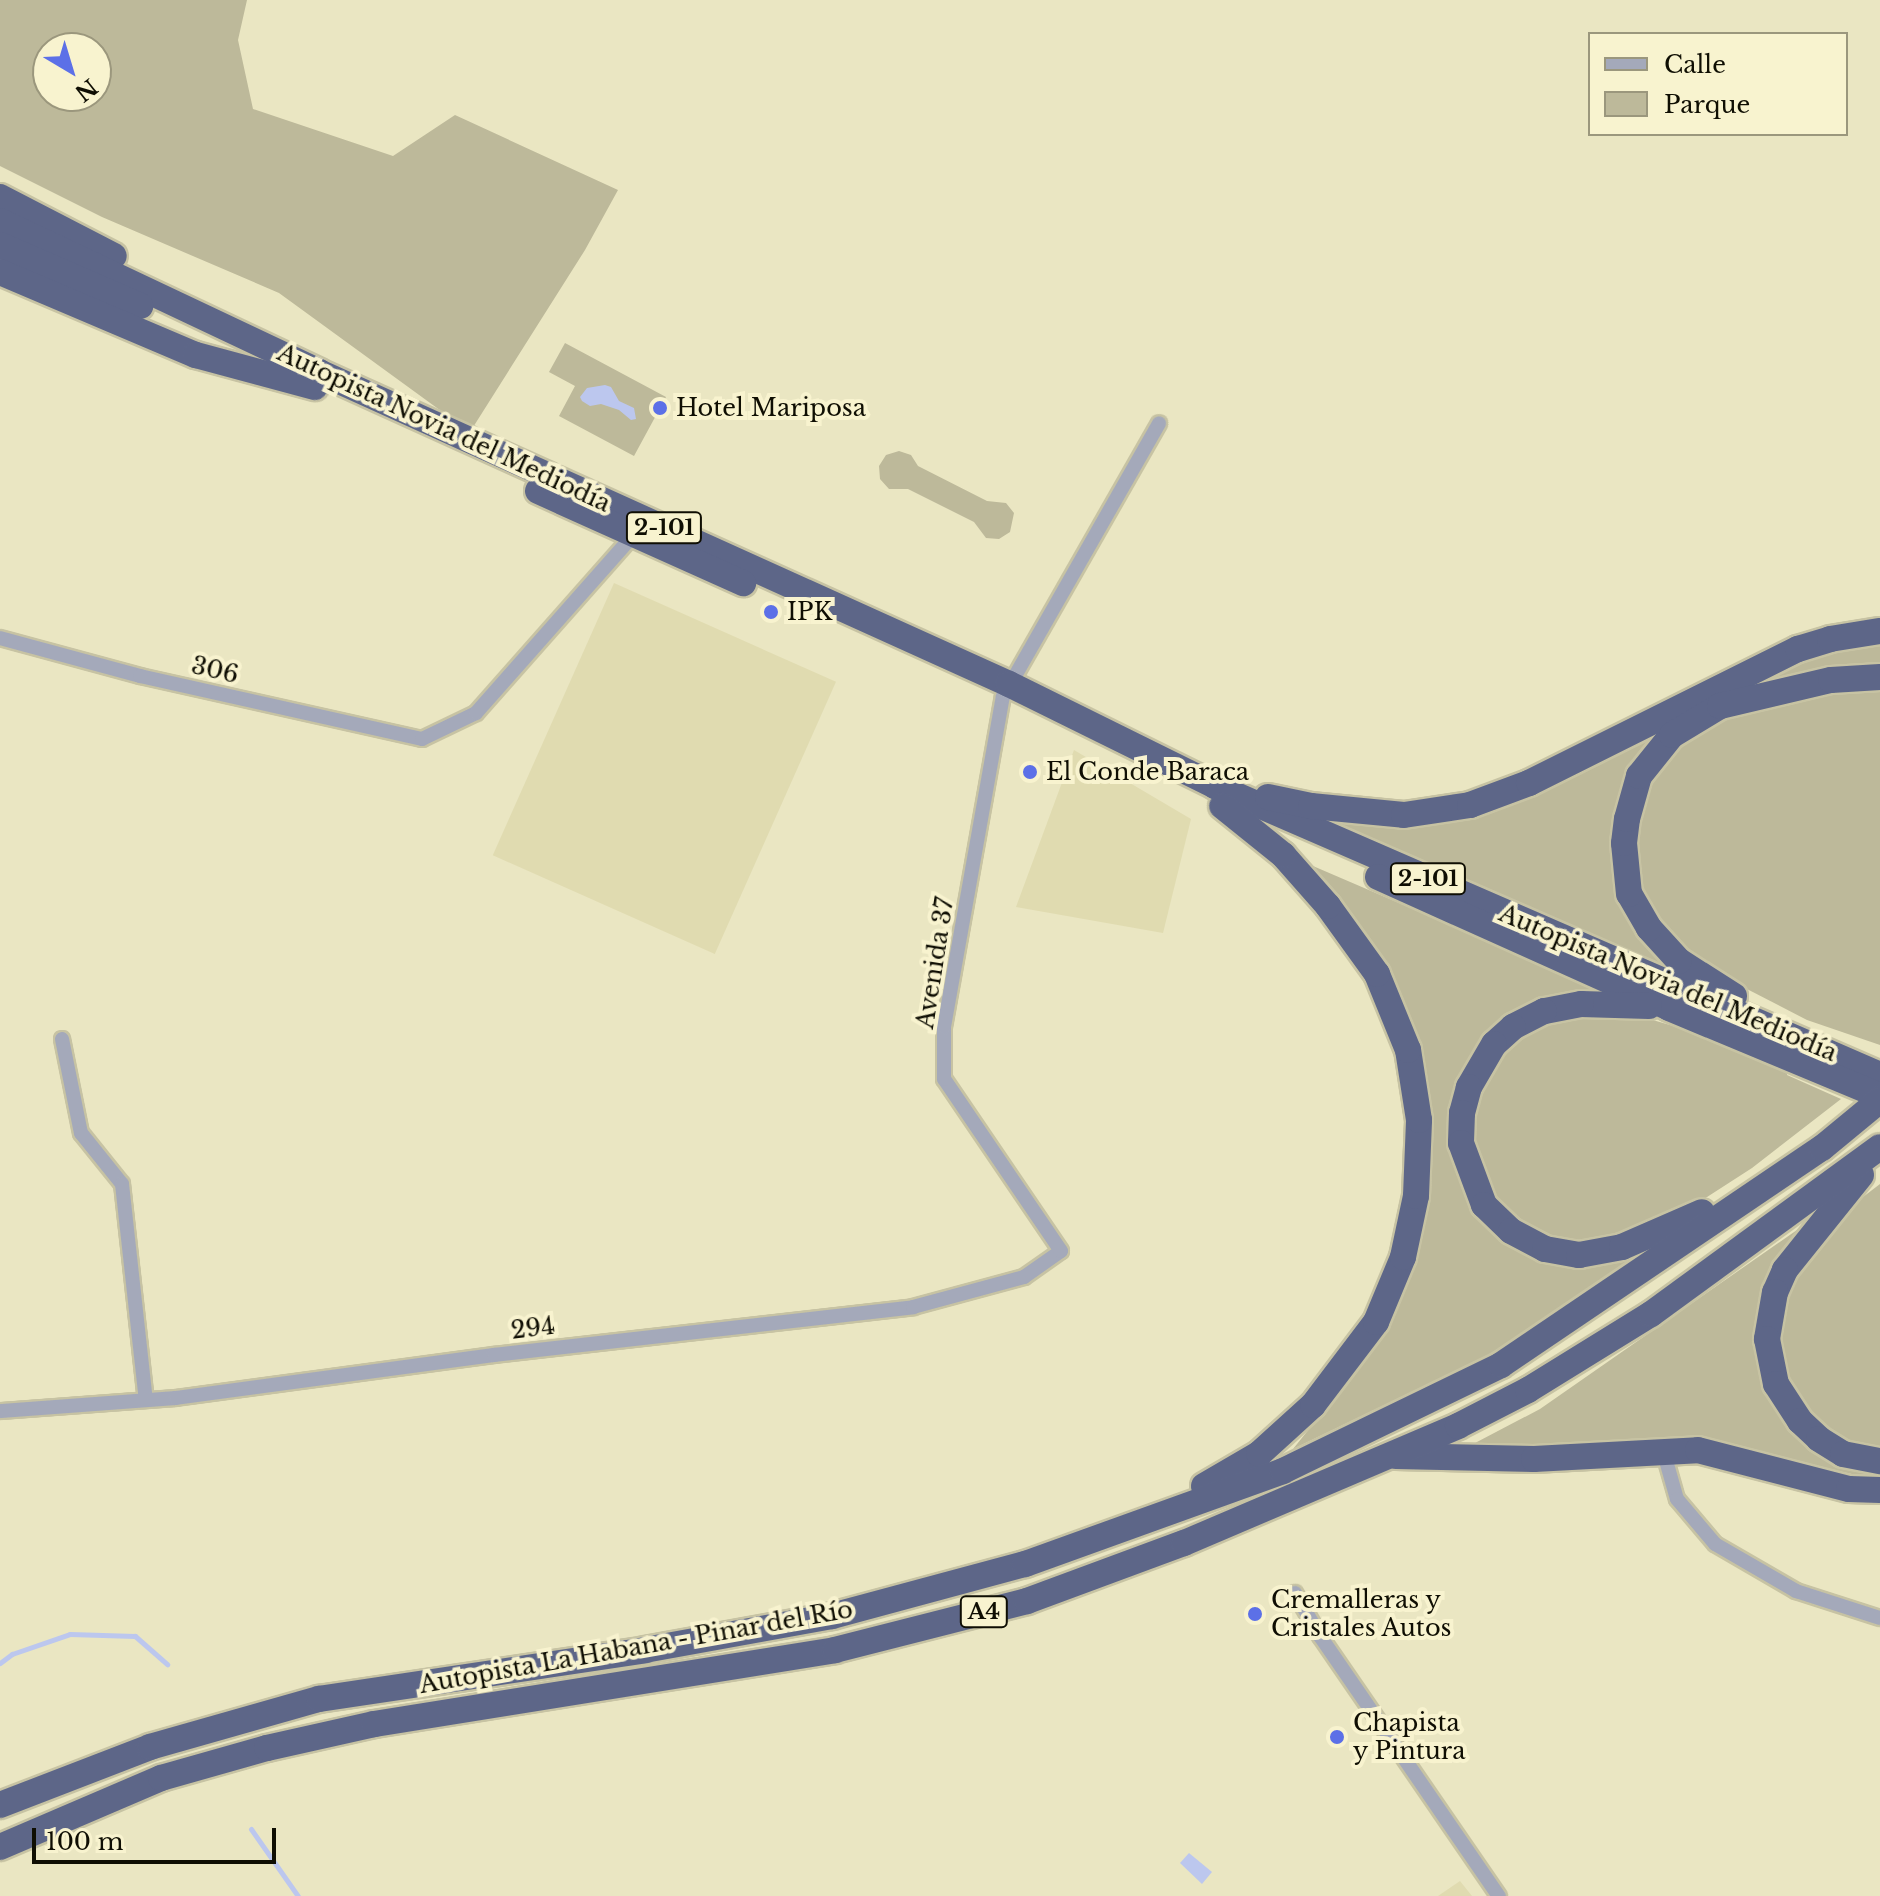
<!DOCTYPE html>
<meta charset="utf-8">
<style>
body{margin:0}
#map{position:relative;width:1880px;height:1896px;overflow:hidden;background:#eae6c2;font-family:"Libre Baskerville",serif}
div>[style]{position:absolute}
.built>*{inset:0;background:#e0dbb0;transform-origin:0 0}
.green>*{inset:0;background:#bdb99a}
.water>*{inset:0;background:#bcc7ee}
.stream>*{height:5px;margin:-2.5px;padding:0 2.5px;transform-origin:2.5px;border-radius:2.5px;background:#bcc7ee}
.roads{filter:drop-shadow(2px 0 #c7c3a3) drop-shadow(-2px 0 #c7c3a3) drop-shadow(0 2px #c7c3a3) drop-shadow(0 -2px #c7c3a3)}
.street>*{height:14px;margin:-7px;padding:0 7px;transform-origin:7px;border-radius:7px;background:#a4a9ba}
.highway>*{height:26px;margin:-13px;padding:0 13px;transform-origin:13px;border-radius:13px;background:#5d6688}
.dots>*{width:22px;height:22px;translate:-50% -50%;box-sizing:border-box;border:4px solid #f8f3cf;border-radius:50%}
span{translate:-50% -50%;white-space:nowrap;text-align:center;line-height:1.15;-webkit-text-stroke:8px #f8f3cf;paint-order:stroke}
.shield-label span{padding:2px 6px;background:#f8f3cf;border:2px solid;border-radius:6px;-webkit-text-stroke-width:0}
.shield-label{font-size:22px;color:#0f0e03;font-weight:700}
.poi-label{font-size:24px;color:#0f0e03}
.left{translate:0 -50%;text-align:left}
.street-label{font-size:24px;color:#0f0e03}
.legend{position:absolute;left:1588px;top:32px;width:260px;height:104px;box-sizing:border-box;background:#f8f3cf;border:2px solid #9b977d;margin:0;padding:10px 14px;list-style:none;font-size:24px;color:#0f0e03}
.legend li{display:flex;align-items:center;gap:16px;height:40px}
.legend b{width:40px;border:2px solid #9b977d}
.north{position:absolute;left:32px;top:32px;width:80px;height:80px;box-sizing:border-box;background:#f8f3cf;border:2px solid #9b977d;border-radius:50%;rotate:142deg;font-size:22px;font-weight:700;line-height:32px;text-align:center;color:#0f0e03}
.north::after{content:'';display:block;margin:auto;width:28px;height:36px;background:#5c70e7;clip-path:polygon(50% 0,100% 100%,50% 72%,0 100%)}
.scale{position:absolute;left:32px;top:1828px;width:244px;height:36px;box-sizing:border-box;border:4px solid #0f0e03;border-top:0;padding-left:10px;font-size:24px;line-height:28px;white-space:nowrap;color:#0f0e03;-webkit-text-stroke:6px #f8f3cf;paint-order:stroke}
</style>
<div id="map">
<div class="built">
<div style="left:614px;top:583px;width:243px;height:298px;rotate:24deg"></div>
<div style="clip-path:polygon(1074px 750px,1191px 819px,1163px 933px,1016px 907px)"></div>
<div style="clip-path:polygon(1460px 1881px,1472px 1896px,1438px 1896px)"></div>
</div>
<div class="green">
<div style="clip-path:polygon(evenodd,0 0,247px 0,238px 40px,253px 109px,393px 156px,455px 115px,618px 190px,585px 250px,470px 432px,279px 293px,102px 217px,0 166px,0 0,48px 48px,96px 48px,96px 96px,48px 96px,48px 48px)"></div>
<div style="clip-path:polygon(565px 343px,666px 397px,634px 456px,559px 416px,575px 386px,549px 372px)"></div>
<div style="clip-path:polygon(899px 451px,911px 455px,918px 466px,987px 501px,1006px 503px,1014px 513px,1010px 532px,999px 539px,986px 538px,974px 522px,908px 489px,889px 489px,880px 479px,879px 466px,886px 455px)"></div>
<div style="clip-path:polygon(1880px 640px,1880px 669px,1806px 674px,1646px 756px,1618px 869px,1695px 982px,1329px 821px,1386px 823px,1447px 818px,1813px 655px)"></div>
<div style="clip-path:polygon(1880px 687px,1880px 1045px,1807px 1020px,1710px 970px,1669px 936px,1644px 903px,1633px 861px,1640px 807px,1652px 773px,1696px 729px,1738px 710px,1847px 689px)"></div>
<div style="clip-path:polygon(1299px 860px,1613px 995px,1542px 1004px,1452px 1115px,1516px 1246px,1665px 1241px,1491px 1354px,1293px 1449px,1358px 1368px,1394px 1310px,1421px 1235px,1430px 1147px,1403px 1006px,1355px 919px)"></div>
<div style="clip-path:polygon(1593px 1013px,1639px 1016px,1694px 1032px,1788px 1067px,1787px 1075px,1841px 1099px,1752px 1168px,1690px 1208px,1593px 1246px,1556px 1242px,1516px 1224px,1490px 1197px,1469px 1127px,1476px 1090px,1495px 1055px,1522px 1031px,1548px 1020px)"></div>
<div style="clip-path:polygon(1880px 1184px,1880px 1450px,1838px 1444px,1807px 1418px,1786px 1386px,1778px 1355px,1778px 1318px,1791px 1278px,1834px 1219px)"></div>
<div style="clip-path:polygon(1817px 1216px,1774px 1275px,1784px 1416px,1880px 1469px,1880px 1480px,1690px 1440px,1456px 1453px,1540px 1409px)"></div>
</div>
<div class="water">
<div style="clip-path:polygon(605px 385px,611px 387px,619px 401px,634px 408px,636px 419px,631px 420px,619px 410px,601px 404px,590px 406px,582px 401px,580px 397px,587px 388px)"></div>
<div style="clip-path:polygon(1189px 1853px,1212px 1872px,1202px 1884px,1180px 1863px)"></div>
</div>
<div class="stream">
<div style="left:0;top:1663px;width:15px;rotate:-37deg"></div>
<div style="left:12px;top:1654px;width:61px;rotate:-19deg"></div>
<div style="left:70px;top:1634px;width:65px;rotate:1.8deg"></div>
<div style="left:135px;top:1636px;width:43px;rotate:41.2deg"></div>
<div style="left:251px;top:1829px;width:82px;rotate:55deg"></div>
</div>
<div class="roads">
<div class="street">
<div style="left:0;top:638px;width:145px;rotate:15.2deg"></div>
<div style="left:140px;top:676px;width:289px;rotate:12.6deg"></div>
<div style="left:422px;top:739px;width:60px;rotate:-25.7deg"></div>
<div style="left:476px;top:713px;width:242px;rotate:-48.5deg"></div>
<div style="left:62px;top:1039px;width:96px;rotate:78.6deg"></div>
<div style="left:81px;top:1133px;width:65px;rotate:51.2deg"></div>
<div style="left:122px;top:1184px;width:217px;rotate:83.7deg"></div>
<div style="left:0;top:1411px;width:176px;rotate:-4.2deg"></div>
<div style="left:176px;top:1398px;width:321px;rotate:-7.7deg"></div>
<div style="left:494px;top:1355px;width:422px;rotate:-6.5deg"></div>
<div style="left:913px;top:1307px;width:115px;rotate:-15.1deg"></div>
<div style="left:1024px;top:1277px;width:45px;rotate:-35.1deg"></div>
<div style="left:1061px;top:1251px;width:208px;rotate:-124.2deg"></div>
<div style="left:944px;top:1079px;width:52px;rotate:-90deg"></div>
<div style="left:944px;top:1027px;width:335px;rotate:-79.9deg"></div>
<div style="left:1003px;top:697px;width:315px;rotate:-60.3deg"></div>
<div style="left:1663px;top:1450px;width:51px;rotate:74.1deg"></div>
<div style="left:1677px;top:1499px;width:59px;rotate:49.8deg"></div>
<div style="left:1715px;top:1544px;width:94px;rotate:30.1deg"></div>
<div style="left:1796px;top:1591px;width:88px;rotate:17.8deg"></div>
<div style="left:1295px;top:1593px;width:50px;rotate:59.8deg"></div>
<div style="left:1320px;top:1636px;width:316px;rotate:55.5deg"></div>
</div>
<div class="highway">
<div style="left:0;top:197px;width:128px;rotate:27.4deg"></div>
<div style="left:0;top:221px;width:353px;rotate:25.3deg"></div>
<div style="left:319px;top:372px;width:757px;rotate:24.33deg"></div>
<div style="left:1009px;top:684px;width:230px;rotate:26.3deg"></div>
<div style="left:1215px;top:786px;width:725px;rotate:23.49deg"></div>
<div style="left:0;top:245px;width:153px;rotate:23.5deg"></div>
<div style="left:0;top:272px;width:213px;rotate:23deg"></div>
<div style="left:196px;top:355px;width:123px;rotate:15.1deg"></div>
<div style="left:538px;top:491px;width:225px;rotate:24.2deg"></div>
<div style="left:1268px;top:797px;width:44px;rotate:11.8deg"></div>
<div style="left:1311px;top:806px;width:93px;rotate:5.5deg"></div>
<div style="left:1404px;top:815px;width:67px;rotate:-8.6deg"></div>
<div style="left:1470px;top:805px;width:63px;rotate:-20.4deg"></div>
<div style="left:1529px;top:783px;width:301px;rotate:-26.5deg"></div>
<div style="left:1798px;top:649px;width:34px;rotate:-17deg"></div>
<div style="left:1830px;top:639px;width:51px;rotate:-9.1deg"></div>
<div style="left:1378px;top:877px;width:319px;rotate:24.2deg"></div>
<div style="left:1669px;top:1008px;width:229px;rotate:22.6deg"></div>
<div style="left:1734px;top:996px;width:65px;rotate:-147.5deg"></div>
<div style="left:1679px;top:961px;width:45px;rotate:-132.3deg"></div>
<div style="left:1649px;top:928px;width:39px;rotate:-120deg"></div>
<div style="left:1629px;top:894px;width:51px;rotate:-95.6deg"></div>
<div style="left:1624px;top:843px;width:24px;rotate:-83deg"></div>
<div style="left:1627px;top:819px;width:45px;rotate:-74.4deg"></div>
<div style="left:1639px;top:776px;width:53px;rotate:-51.2deg"></div>
<div style="left:1672px;top:735px;width:56px;rotate:-31.1deg"></div>
<div style="left:1720px;top:706px;width:114px;rotate:-13.2deg"></div>
<div style="left:1831px;top:680px;width:49px;rotate:-3.5deg"></div>
<div style="left:1649px;top:1006px;width:68px;rotate:-178.3deg"></div>
<div style="left:1581px;top:1004px;width:38px;rotate:169deg"></div>
<div style="left:1544px;top:1011px;width:35px;rotate:153deg"></div>
<div style="left:1513px;top:1027px;width:25px;rotate:138deg"></div>
<div style="left:1494px;top:1044px;width:50px;rotate:120.2deg"></div>
<div style="left:1469px;top:1087px;width:27px;rotate:105deg"></div>
<div style="left:1462px;top:1113px;width:30px;rotate:92deg"></div>
<div style="left:1461px;top:1143px;width:66px;rotate:69.6deg"></div>
<div style="left:1484px;top:1205px;width:37px;rotate:44deg"></div>
<div style="left:1511px;top:1231px;width:38px;rotate:28deg"></div>
<div style="left:1545px;top:1249px;width:35px;rotate:10deg"></div>
<div style="left:1579px;top:1255px;width:44px;rotate:-10.5deg"></div>
<div style="left:1622px;top:1247px;width:87px;rotate:-23.6deg"></div>
<div style="left:1861px;top:1175px;width:122px;rotate:128.7deg"></div>
<div style="left:1785px;top:1270px;width:24px;rotate:114deg"></div>
<div style="left:1775px;top:1292px;width:48px;rotate:99.7deg"></div>
<div style="left:1767px;top:1339px;width:46px;rotate:78.7deg"></div>
<div style="left:1776px;top:1384px;width:44px;rotate:57deg"></div>
<div style="left:1800px;top:1421px;width:26px;rotate:43deg"></div>
<div style="left:1819px;top:1439px;width:28px;rotate:32deg"></div>
<div style="left:1843px;top:1454px;width:38px;rotate:11deg"></div>
<div style="left:1396px;top:1456px;width:138px;rotate:1.2deg"></div>
<div style="left:1534px;top:1459px;width:164px;rotate:-3.1deg"></div>
<div style="left:1698px;top:1450px;width:156px;rotate:14.5deg"></div>
<div style="left:1849px;top:1489px;width:31px;rotate:2deg"></div>
<div style="left:1204px;top:1486px;width:64px;rotate:-30.2deg"></div>
<div style="left:1259px;top:1454px;width:73px;rotate:-42.2deg"></div>
<div style="left:1313px;top:1405px;width:104px;rotate:-52.8deg"></div>
<div style="left:1376px;top:1322px;width:70px;rotate:-67.4deg"></div>
<div style="left:1403px;top:1257px;width:62px;rotate:-78deg"></div>
<div style="left:1416px;top:1196px;width:76px;rotate:-87.7deg"></div>
<div style="left:1419px;top:1120px;width:71px;rotate:-98.9deg"></div>
<div style="left:1408px;top:1050px;width:82px;rotate:-112.2deg"></div>
<div style="left:1377px;top:974px;width:84px;rotate:-125.8deg"></div>
<div style="left:1328px;top:906px;width:68px;rotate:-131.4deg"></div>
<div style="left:1283px;top:855px;width:78px;rotate:-141.2deg"></div>
<div style="left:0;top:1805px;width:161px;rotate:-21.1deg"></div>
<div style="left:150px;top:1747px;width:176px;rotate:-15.9deg"></div>
<div style="left:319px;top:1699px;width:330px;rotate:-8.5deg"></div>
<div style="left:645px;top:1650px;width:190px;rotate:-10.3deg"></div>
<div style="left:832px;top:1616px;width:200px;rotate:-15.1deg"></div>
<div style="left:1025px;top:1564px;width:274px;rotate:-19.8deg"></div>
<div style="left:1283px;top:1471px;width:242px;rotate:-25.9deg"></div>
<div style="left:1501px;top:1365px;width:387px;rotate:-34.1deg"></div>
<div style="left:1822px;top:1148px;width:75px;rotate:-39.6deg"></div>
<div style="left:0;top:1847px;width:175px;rotate:-23.2deg"></div>
<div style="left:161px;top:1778px;width:110px;rotate:-15.8deg"></div>
<div style="left:267px;top:1748px;width:110px;rotate:-12.6deg"></div>
<div style="left:374px;top:1724px;width:467px;rotate:-9.1deg"></div>
<div style="left:835px;top:1650px;width:198px;rotate:-14.3deg"></div>
<div style="left:1027px;top:1601px;width:167px;rotate:-20.3deg"></div>
<div style="left:1184px;top:1543px;width:298px;rotate:-23.1deg"></div>
<div style="left:1458px;top:1426px;width:79px;rotate:-27.2deg"></div>
<div style="left:1528px;top:1390px;width:145px;rotate:-31.7deg"></div>
<div style="left:1651px;top:1314px;width:283px;rotate:-36.1deg"></div>
</div>
</div>
<div class="dots">
<div style="left:660px;top:408px;background:#5c70e7"></div>
<div style="left:771px;top:612px;background:#5c70e7"></div>
<div style="left:1030px;top:772px;background:#5c70e7"></div>
<div style="left:1255px;top:1614px;background:#5c70e7"></div>
<div style="left:1337px;top:1737px;background:#5c70e7"></div>
</div>
<div class="shield-label">
<span style="left:664px;top:528px">2-101</span>
<span style="left:1428px;top:879px">2-101</span>
<span style="left:984px;top:1612px">A4</span>
</div>
<div class="poi-label">
<span class="left" style="left:676px;top:408px">Hotel Mariposa</span>
<span class="left" style="left:787px;top:612px">IPK</span>
<span class="left" style="left:1046px;top:772px">El Conde Baraca</span>
<span class="left" style="left:1271px;top:1614px">Cremalleras y<br>Cristales Autos</span>
<span class="left" style="left:1353px;top:1737px">Chapista<br>y Pintura</span>
</div>
<div class="street-label">
<span style="left:444px;top:428px;rotate:25deg">Autopista Novia del Mediodía</span>
<span style="left:215px;top:670px;rotate:13deg">306</span>
<span style="left:935px;top:963px;rotate:-81deg">Avenida 37</span>
<span style="left:1668px;top:983px;rotate:23deg">Autopista Novia del Mediodía</span>
<span style="left:533px;top:1328px;rotate:-7deg">294</span>
<span style="left:636px;top:1647px;rotate:-10deg">Autopista La Habana - Pinar del Río</span>
</div>
<ul class="legend">
<li><b style="height:10px;background:#a4a9ba"></b>Calle</li>
<li><b style="height:22px;background:#bdb99a"></b>Parque</li>
</ul>
<div class="north">N</div>
<div class="scale">100 m</div>
</div>
